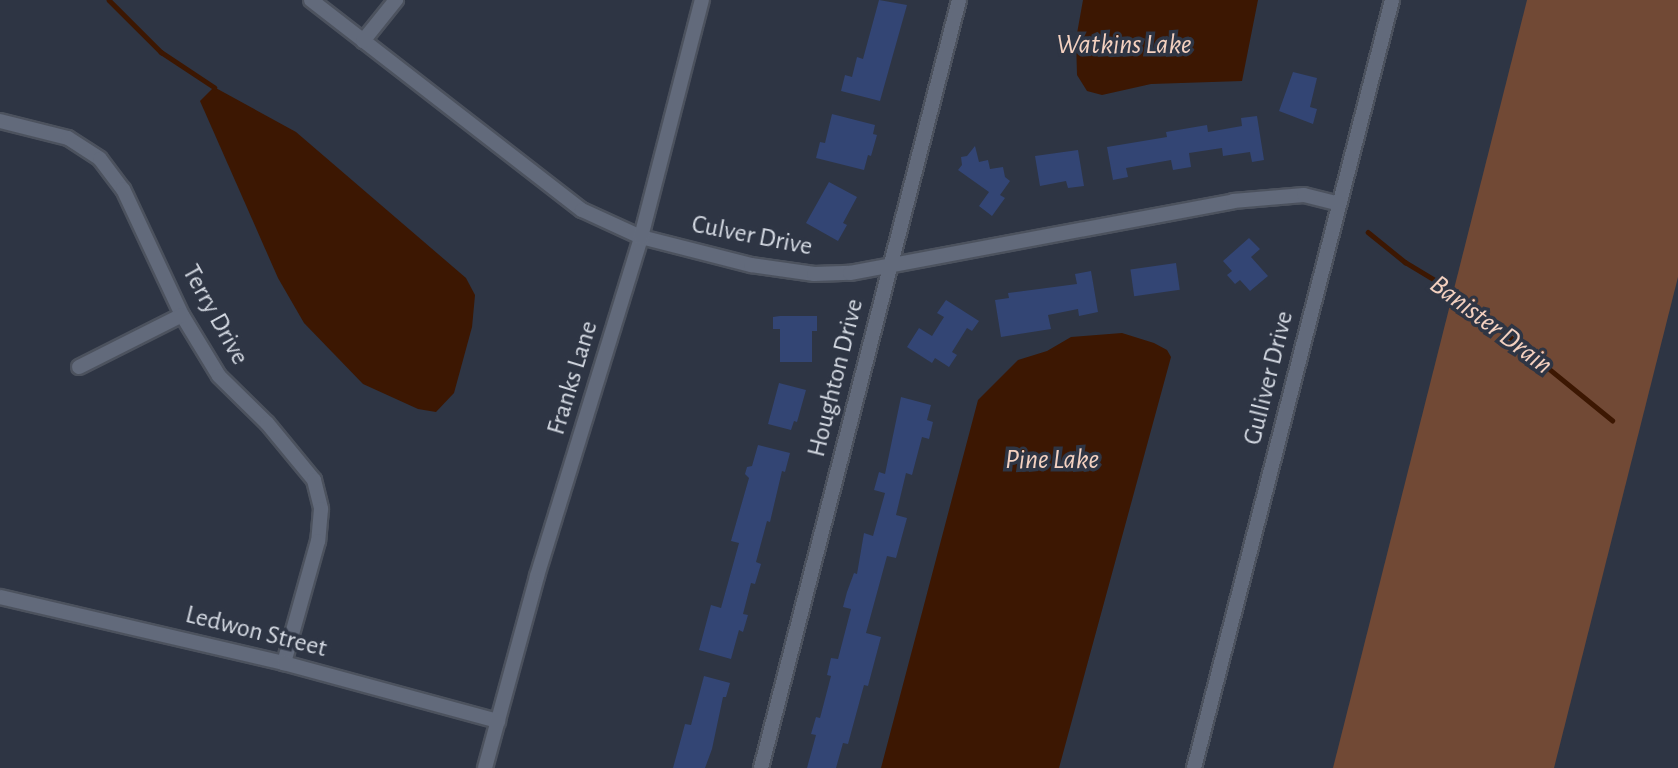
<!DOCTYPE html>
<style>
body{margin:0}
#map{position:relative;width:1678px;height:768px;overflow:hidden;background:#2e3544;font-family:"Alegreya Sans",sans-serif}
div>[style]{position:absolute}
.green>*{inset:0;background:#714935}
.water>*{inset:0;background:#3c1702}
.stream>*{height:4.5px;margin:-2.25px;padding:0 2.25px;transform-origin:2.25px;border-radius:2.25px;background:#3c1702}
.building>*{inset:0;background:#334574;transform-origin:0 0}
.roads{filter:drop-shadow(2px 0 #4c525e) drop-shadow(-2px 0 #4c525e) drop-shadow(0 2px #4c525e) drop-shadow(0 -2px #4c525e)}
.minor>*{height:14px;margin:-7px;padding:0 7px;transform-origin:7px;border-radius:7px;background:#626a7b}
span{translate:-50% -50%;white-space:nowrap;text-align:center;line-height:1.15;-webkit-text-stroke:7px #2e3544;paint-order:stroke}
.street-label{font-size:26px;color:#d5dae3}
.water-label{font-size:28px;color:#f4d1c0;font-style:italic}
</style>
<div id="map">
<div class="green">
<div style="clip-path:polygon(1527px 0,1678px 0,1678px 277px,1554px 768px,1333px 768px)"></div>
</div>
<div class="water">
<div style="clip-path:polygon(1083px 0,1258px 0,1242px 81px,1151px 84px,1102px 95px,1087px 91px,1077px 75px,1076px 39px)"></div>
<div style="clip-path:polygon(214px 87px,296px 132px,466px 278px,475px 295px,472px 327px,454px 393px,436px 412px,418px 409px,363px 384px,304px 323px,278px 278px,200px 101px)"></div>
<div style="clip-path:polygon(1122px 333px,1154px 343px,1167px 350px,1171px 357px,1059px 768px,881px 768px,978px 400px,1018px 360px,1047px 351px,1071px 337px)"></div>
</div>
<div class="stream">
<div style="left:109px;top:0;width:74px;rotate:45deg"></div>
<div style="left:161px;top:52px;width:64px;rotate:33.4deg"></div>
<div style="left:1368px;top:232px;width:48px;rotate:39deg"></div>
<div style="left:1405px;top:262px;width:58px;rotate:31deg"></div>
<div style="left:1455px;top:292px;width:203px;rotate:39.2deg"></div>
</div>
<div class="building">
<div style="clip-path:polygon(879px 0,907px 5px,880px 101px,841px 91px,845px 75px,852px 77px,857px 57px,863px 59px)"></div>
<div style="clip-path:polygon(1293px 72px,1317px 78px,1310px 107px,1317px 109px,1313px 124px,1279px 111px)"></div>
<div style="clip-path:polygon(832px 114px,875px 125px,873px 134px,877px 135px,871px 156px,868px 155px,864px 170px,816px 158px,820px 142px,825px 143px)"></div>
<div style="clip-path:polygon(1257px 116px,1264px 160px,1252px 162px,1250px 152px,1223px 156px,1222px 148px,1189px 153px,1191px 167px,1173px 170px,1171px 160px,1126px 168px,1128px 177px,1113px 180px,1107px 147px,1167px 137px,1166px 132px,1207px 125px,1208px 132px,1242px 126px,1241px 118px)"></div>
<div style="clip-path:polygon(975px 146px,979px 162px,988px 160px,990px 169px,1003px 167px,1005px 177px,1010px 181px,1000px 195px,1005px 198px,992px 216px,979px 206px,989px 192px,958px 170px,962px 165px,961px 157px,967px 156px)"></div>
<div style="clip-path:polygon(1078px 150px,1084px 186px,1068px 188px,1066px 181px,1040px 186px,1035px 156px)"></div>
<div style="clip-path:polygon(829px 182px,857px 197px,843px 223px,847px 225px,838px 241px,806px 223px)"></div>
<div style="clip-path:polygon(1249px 238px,1260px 249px,1251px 257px,1268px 276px,1250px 291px,1240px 280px,1235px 284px,1227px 275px,1232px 271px,1223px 261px)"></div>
<div style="left:1176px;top:263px;width:27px;height:46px;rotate:82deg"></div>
<div style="clip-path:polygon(1091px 271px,1098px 312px,1079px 316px,1078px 309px,1048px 315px,1051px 329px,1001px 337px,995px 300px,1009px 298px,1008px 293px,1077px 284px,1075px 274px)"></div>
<div style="clip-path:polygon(946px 300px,979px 321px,972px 331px,967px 328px,952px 352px,957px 355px,949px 367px,935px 358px,932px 363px,907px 347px,919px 328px,932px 336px,944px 317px,937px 313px)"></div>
<div style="clip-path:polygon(780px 316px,817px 316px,817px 331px,812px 331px,812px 362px,780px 362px,780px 329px,773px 329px,773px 317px)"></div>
<div style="clip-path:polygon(779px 383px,806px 390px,797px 422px,794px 421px,791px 430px,768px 424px)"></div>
<div style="clip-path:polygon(901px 397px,931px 405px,927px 420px,933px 422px,929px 439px,922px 437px,912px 475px,906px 473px,896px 515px,907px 518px,896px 558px,887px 556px,866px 633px,881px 637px,868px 686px,864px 685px,848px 744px,843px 743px,836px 768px,807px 768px,816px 735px,811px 734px,816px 717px,820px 718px,831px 676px,827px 675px,831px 658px,838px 659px,851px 609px,843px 607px,847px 592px,854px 573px,857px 574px,864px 533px,873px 536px,885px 493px,874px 490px,879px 472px,885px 474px)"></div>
<div style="clip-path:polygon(758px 445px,790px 453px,785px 472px,782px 471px,770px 522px,767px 521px,756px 562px,761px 564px,755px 584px,751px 583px,743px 614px,748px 615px,743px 632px,739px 630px,731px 659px,699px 650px,711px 605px,721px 608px,739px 543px,731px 541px,749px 478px,745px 474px,747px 467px,752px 466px)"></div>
<div style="clip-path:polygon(704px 676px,730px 683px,726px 697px,723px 697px,712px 749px,705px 768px,673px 768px,685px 724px,691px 725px)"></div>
</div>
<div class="roads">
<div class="minor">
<div style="left:311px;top:0;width:343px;rotate:37.8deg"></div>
<div style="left:582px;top:210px;width:65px;rotate:24.6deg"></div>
<div style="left:641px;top:237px;width:114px;rotate:14.3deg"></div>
<div style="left:751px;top:265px;width:64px;rotate:8.1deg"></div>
<div style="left:814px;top:274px;width:36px;rotate:-2deg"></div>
<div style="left:850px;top:273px;width:390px;rotate:-10.6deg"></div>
<div style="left:1233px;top:201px;width:71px;rotate:-4.8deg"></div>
<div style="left:1304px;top:195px;width:36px;rotate:14deg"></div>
<div style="left:363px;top:41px;width:53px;rotate:-51.2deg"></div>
<div style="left:0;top:121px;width:70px;rotate:14deg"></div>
<div style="left:68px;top:138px;width:38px;rotate:33deg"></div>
<div style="left:100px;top:159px;width:38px;rotate:53deg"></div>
<div style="left:123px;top:189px;width:139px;rotate:64.9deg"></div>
<div style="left:182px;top:315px;width:71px;rotate:58.8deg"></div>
<div style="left:219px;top:376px;width:67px;rotate:44.4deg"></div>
<div style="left:267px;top:423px;width:74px;rotate:50.5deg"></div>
<div style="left:314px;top:480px;width:30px;rotate:76deg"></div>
<div style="left:321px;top:509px;width:32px;rotate:95deg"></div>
<div style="left:318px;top:541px;width:127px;rotate:105.6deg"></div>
<div style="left:79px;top:367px;width:115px;rotate:-26.8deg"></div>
<div style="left:0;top:597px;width:292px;rotate:13.1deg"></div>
<div style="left:284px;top:663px;width:222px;rotate:15.2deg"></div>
<div style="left:485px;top:768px;width:199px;rotate:-74.8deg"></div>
<div style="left:537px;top:576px;width:355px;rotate:-72.9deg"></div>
<div style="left:641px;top:237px;width:245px;rotate:-75.6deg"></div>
<div style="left:761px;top:768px;width:793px;rotate:-75.54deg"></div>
<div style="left:1194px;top:768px;width:793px;rotate:-75.54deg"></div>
</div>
</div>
<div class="street-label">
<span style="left:752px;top:236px;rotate:11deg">Culver Drive</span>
<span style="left:215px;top:315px;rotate:61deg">Terry Drive</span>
<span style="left:573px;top:378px;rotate:-73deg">Franks Lane</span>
<span style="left:836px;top:378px;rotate:-76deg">Houghton Drive</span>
<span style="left:1269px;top:378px;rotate:-76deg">Gulliver Drive</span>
<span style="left:256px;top:632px;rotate:14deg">Ledwon Street</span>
</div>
<div class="water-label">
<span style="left:1124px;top:45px">Watkins Lake</span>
<span style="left:1491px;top:325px;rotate:37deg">Banister Drain</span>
<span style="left:1052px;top:460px">Pine Lake</span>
</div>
</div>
